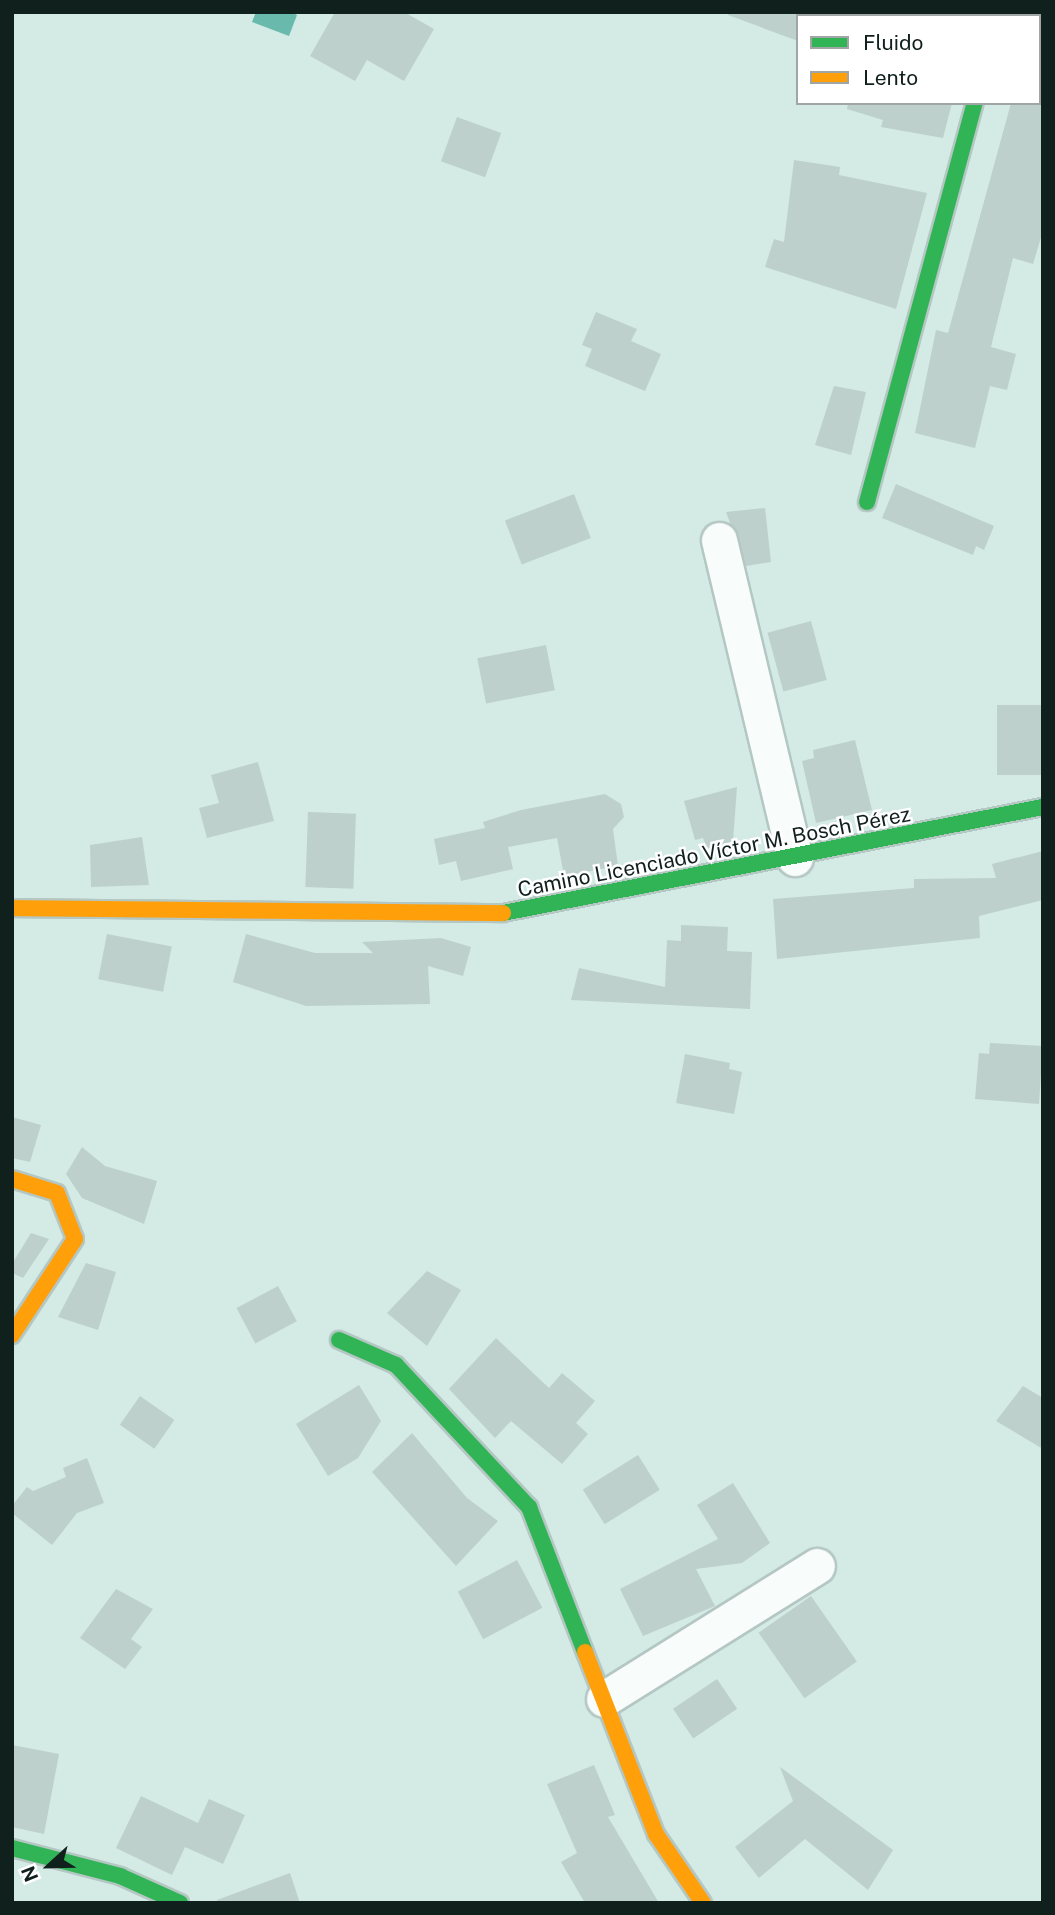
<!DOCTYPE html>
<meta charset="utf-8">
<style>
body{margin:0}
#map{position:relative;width:1055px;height:1915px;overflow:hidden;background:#d3eae5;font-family:"Public Sans",sans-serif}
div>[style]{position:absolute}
.water>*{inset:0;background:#69baac}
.building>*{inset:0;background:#bed0cc;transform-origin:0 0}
.roads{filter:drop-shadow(2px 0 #b4c7c3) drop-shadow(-2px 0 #b4c7c3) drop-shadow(0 2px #b4c7c3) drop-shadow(0 -2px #b4c7c3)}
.street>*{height:35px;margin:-17.5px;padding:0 17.5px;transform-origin:17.5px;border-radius:17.5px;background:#f8fcfb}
.fast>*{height:16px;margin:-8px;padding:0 8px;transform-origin:8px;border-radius:8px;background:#30b455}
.slow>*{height:16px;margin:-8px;padding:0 8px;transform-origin:8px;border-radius:8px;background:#ff9f0a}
span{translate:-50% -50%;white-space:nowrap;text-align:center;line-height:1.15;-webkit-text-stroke:5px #fff;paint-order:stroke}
.street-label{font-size:21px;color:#10201d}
.frame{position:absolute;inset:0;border:14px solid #10201d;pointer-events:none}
.legend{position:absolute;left:796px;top:14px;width:245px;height:91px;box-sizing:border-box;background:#fff;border:2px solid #9fa6a5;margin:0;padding:9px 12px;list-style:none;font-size:21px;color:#10201d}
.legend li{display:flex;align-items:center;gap:14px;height:35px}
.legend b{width:35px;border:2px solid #9fa6a5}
.north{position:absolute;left:14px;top:1831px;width:70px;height:70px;-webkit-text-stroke:5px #fff;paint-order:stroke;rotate:248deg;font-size:19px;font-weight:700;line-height:28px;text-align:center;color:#10201d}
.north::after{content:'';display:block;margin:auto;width:24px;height:32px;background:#10201d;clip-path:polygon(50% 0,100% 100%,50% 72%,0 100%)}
</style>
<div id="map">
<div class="water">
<div style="clip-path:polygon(256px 12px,291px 12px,297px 15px,289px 36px,252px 22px)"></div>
</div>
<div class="building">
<div style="clip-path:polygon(335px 12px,404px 12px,434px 29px,404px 81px,367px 60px,355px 81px,310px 56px)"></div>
<div style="clip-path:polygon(798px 12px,798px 41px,728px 15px,728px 12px)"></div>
<div style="clip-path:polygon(848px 103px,952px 103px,943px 138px,881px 127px,883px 120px,847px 109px)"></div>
<div style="clip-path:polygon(1011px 103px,1043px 103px,1043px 231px,1033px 264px,1013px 258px,991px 347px,1016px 354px,1007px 390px,990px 386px,975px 448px,915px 433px,936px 330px,948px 333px)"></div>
<div style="left:457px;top:117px;width:47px;height:47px;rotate:20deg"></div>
<div style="clip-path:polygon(794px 160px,840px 167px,839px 175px,927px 193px,896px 309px,765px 267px,774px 239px,784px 242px)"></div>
<div style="clip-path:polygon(596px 312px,637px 329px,631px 341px,661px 354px,645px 391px,585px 366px,592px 349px,582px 345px)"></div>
<div style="clip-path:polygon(834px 386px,866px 392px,851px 455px,815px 445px)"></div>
<div style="clip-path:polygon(896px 484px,994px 526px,984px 550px,976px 546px,973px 555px,882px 518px)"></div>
<div style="left:574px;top:494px;width:47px;height:74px;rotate:69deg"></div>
<div style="clip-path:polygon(765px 508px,771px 562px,746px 566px,726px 512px)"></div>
<div style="left:811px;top:621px;width:61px;height:45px;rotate:75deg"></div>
<div style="left:546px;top:645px;width:46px;height:70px;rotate:79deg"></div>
<div style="left:1043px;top:705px;width:70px;height:46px;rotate:90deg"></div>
<div style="clip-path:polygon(855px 740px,872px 810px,816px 823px,802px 761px,814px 758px,813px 750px)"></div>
<div style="clip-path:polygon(258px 762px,274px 821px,207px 838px,199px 808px,219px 803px,211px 775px)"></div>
<div style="clip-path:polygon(737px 787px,733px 841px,707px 849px,703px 838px,695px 840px,684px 801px)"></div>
<div style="clip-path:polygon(605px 794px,621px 804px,624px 817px,613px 829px,618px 866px,564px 876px,557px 838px,508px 847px,513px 869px,461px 881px,456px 861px,439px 865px,434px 839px,485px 828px,483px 822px,521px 810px)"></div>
<div style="left:308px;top:812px;width:48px;height:75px;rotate:2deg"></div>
<div style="clip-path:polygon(142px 837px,149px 885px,91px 887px,90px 845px)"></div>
<div style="clip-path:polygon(1043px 851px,1043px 900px,979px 916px,980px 938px,777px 959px,773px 899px,914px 888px,914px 879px,996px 878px,992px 864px)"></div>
<div style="clip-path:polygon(681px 925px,728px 927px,727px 951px,752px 952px,750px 1009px,571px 1000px,579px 968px,665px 987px,667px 940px,681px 941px)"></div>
<div style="left:107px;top:934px;width:66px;height:46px;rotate:11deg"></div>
<div style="clip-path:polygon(246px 934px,315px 953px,373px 953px,362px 942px,441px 938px,471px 947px,463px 976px,428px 966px,430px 1004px,306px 1006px,233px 982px)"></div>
<div style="clip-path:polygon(990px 1043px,1043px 1046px,1039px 1104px,975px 1099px,979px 1053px,989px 1054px)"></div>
<div style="clip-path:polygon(685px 1054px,730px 1063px,729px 1069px,742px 1072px,734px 1114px,676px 1103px)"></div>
<div style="clip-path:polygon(12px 1117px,41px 1125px,30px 1162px,12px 1158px)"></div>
<div style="clip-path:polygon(82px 1147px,105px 1166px,157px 1181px,144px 1224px,82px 1198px,66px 1174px)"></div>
<div style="clip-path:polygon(31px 1233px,49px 1239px,23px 1278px,12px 1273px,12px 1264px)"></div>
<div style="clip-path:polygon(86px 1263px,116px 1272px,98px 1330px,58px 1317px)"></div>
<div style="clip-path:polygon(427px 1271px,461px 1290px,427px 1346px,387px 1313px)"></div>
<div style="left:278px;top:1286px;width:40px;height:47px;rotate:62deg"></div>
<div style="clip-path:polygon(496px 1338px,549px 1388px,562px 1373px,595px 1401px,576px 1423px,588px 1434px,562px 1464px,511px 1421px,495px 1438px,449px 1389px)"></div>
<div style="clip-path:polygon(359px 1385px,381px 1421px,358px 1458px,328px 1476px,296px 1424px)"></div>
<div style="clip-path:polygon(1023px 1386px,1043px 1398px,1043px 1449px,996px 1421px)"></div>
<div style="left:140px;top:1396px;width:42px;height:35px;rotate:35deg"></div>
<div style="clip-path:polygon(412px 1433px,467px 1498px,498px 1521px,456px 1566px,372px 1472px)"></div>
<div style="left:638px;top:1455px;width:41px;height:65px;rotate:58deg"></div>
<div style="clip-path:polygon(87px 1458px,104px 1503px,77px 1513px,52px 1545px,12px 1513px,12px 1506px,27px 1487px,33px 1491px,66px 1477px,63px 1468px)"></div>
<div style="clip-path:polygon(733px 1483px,770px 1543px,742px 1563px,696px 1569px,715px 1606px,643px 1636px,620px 1589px,718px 1539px,697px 1505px)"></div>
<div style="left:517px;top:1560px;width:54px;height:67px;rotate:62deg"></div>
<div style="clip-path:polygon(116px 1589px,153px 1609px,131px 1639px,142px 1647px,125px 1669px,80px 1638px)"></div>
<div style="left:811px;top:1596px;width:80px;height:64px;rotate:55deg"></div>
<div style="left:717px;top:1679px;width:36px;height:53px;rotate:56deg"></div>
<div style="clip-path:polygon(12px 1745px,59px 1754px,44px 1834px,12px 1827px)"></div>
<div style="clip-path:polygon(594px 1765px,615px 1815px,608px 1817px,659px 1903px,585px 1903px,561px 1862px,577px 1853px,547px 1784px)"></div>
<div style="clip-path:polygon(780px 1767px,893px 1850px,868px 1890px,805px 1839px,759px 1878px,735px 1847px,793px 1801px)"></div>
<div style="clip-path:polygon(141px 1796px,198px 1823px,209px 1799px,245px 1815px,223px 1864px,185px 1847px,172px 1875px,116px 1848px)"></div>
<div style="clip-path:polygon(290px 1873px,300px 1903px,217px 1903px,217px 1900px)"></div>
</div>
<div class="roads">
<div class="street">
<div style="left:999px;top:16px;width:4px;rotate:-76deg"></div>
<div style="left:719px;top:540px;width:327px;rotate:76.6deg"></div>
<div style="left:604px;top:1699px;width:251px;rotate:-32deg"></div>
</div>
<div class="fast">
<div style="left:867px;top:502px;width:413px;rotate:-74.9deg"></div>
<div style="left:503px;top:913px;width:550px;rotate:-11.11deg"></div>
<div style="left:339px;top:1340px;width:62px;rotate:23.7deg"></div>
<div style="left:396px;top:1365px;width:195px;rotate:46.9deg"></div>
<div style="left:529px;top:1507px;width:155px;rotate:68.9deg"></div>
<div style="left:12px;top:1848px;width:112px;rotate:14.5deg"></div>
<div style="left:120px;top:1876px;width:66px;rotate:24.2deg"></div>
</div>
<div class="slow">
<div style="left:12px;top:908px;width:491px;rotate:0.6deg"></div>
<div style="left:12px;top:1179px;width:47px;rotate:17.3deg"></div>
<div style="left:57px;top:1193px;width:49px;rotate:68.6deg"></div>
<div style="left:75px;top:1239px;width:115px;rotate:123.3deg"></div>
<div style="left:585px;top:1652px;width:195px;rotate:68.7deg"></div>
<div style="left:656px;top:1834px;width:83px;rotate:55.7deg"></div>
</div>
</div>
<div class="street-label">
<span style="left:714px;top:852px;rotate:-11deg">Camino Licenciado Víctor M. Bosch Pérez</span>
</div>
<div class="frame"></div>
<ul class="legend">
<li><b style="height:9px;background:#30b455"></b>Fluido</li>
<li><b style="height:9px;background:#ff9f0a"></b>Lento</li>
</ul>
<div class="north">N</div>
</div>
